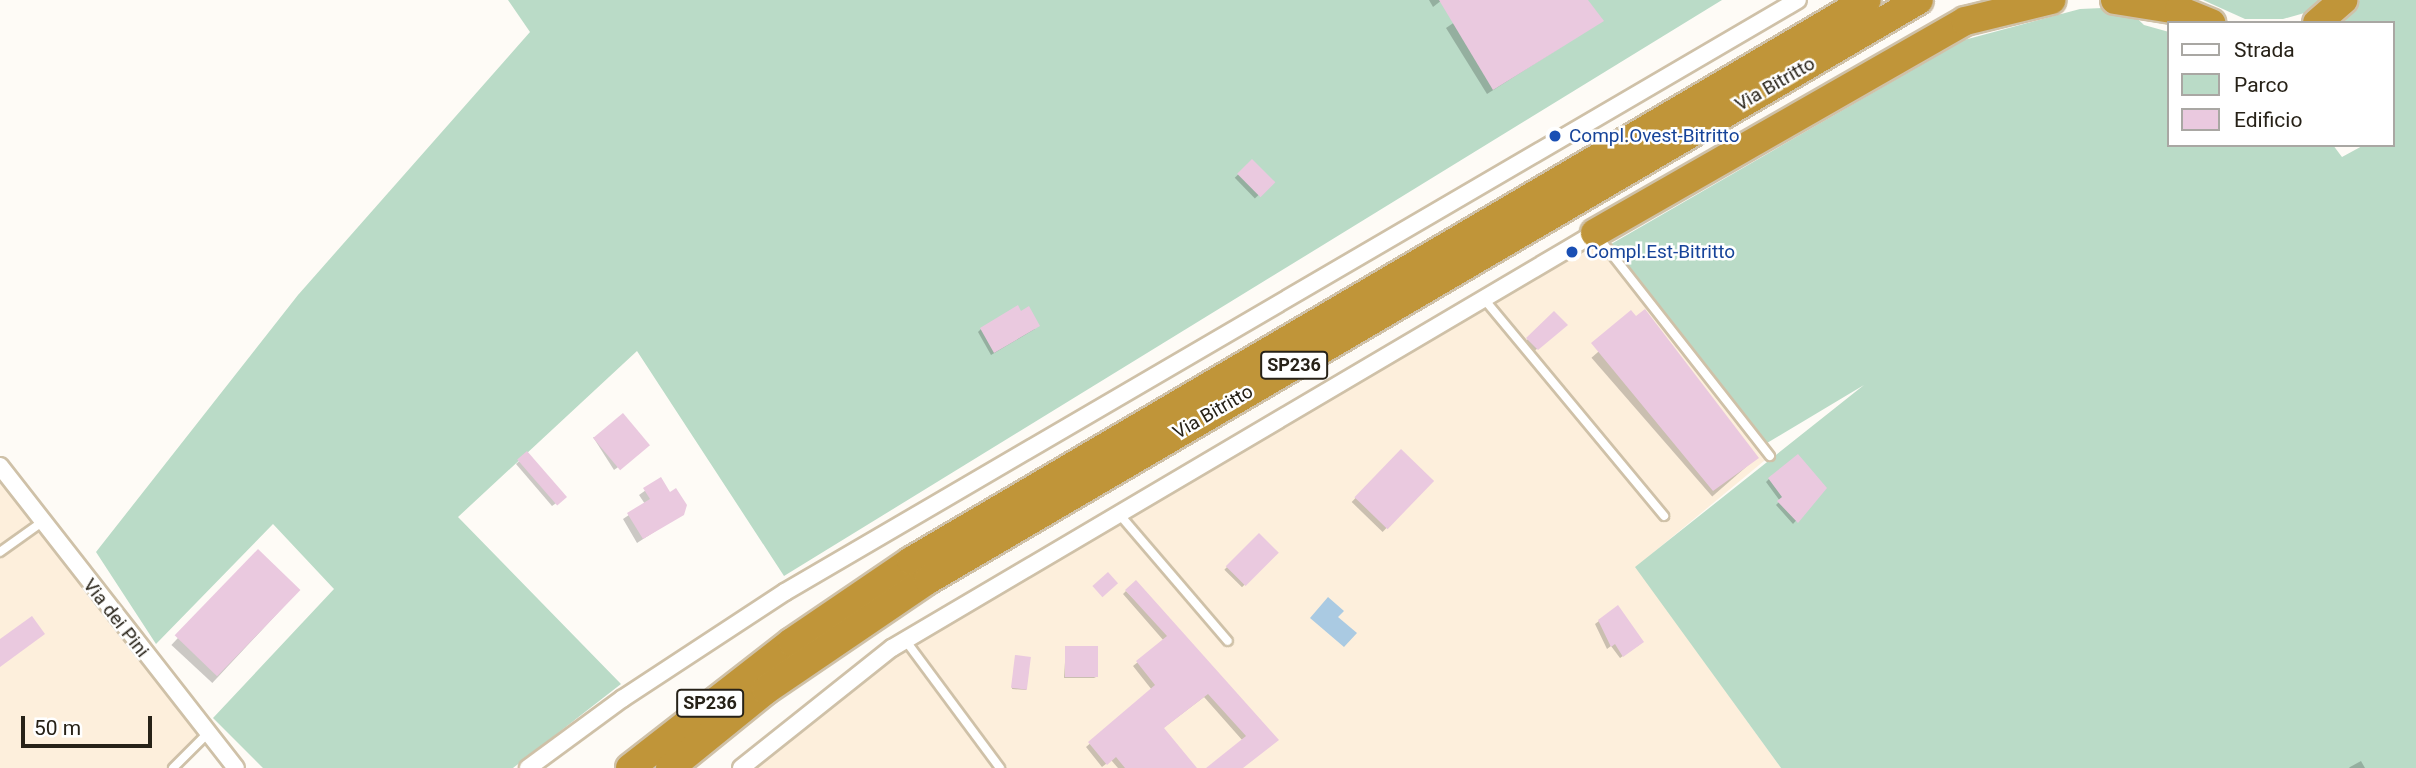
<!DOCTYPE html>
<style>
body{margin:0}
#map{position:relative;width:2416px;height:768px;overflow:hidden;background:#fefbf6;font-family:Roboto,sans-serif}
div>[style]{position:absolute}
.industrial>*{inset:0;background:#fdefdc}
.green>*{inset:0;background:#badbc7}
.water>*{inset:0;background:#aacae2}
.shadow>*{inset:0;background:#0003;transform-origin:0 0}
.building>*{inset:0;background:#eac9df;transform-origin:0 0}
.roads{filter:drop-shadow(2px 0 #cfc1a8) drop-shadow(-2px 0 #cfc1a8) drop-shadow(0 2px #cfc1a8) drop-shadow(0 -2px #cfc1a8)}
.lane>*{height:8px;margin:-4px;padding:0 4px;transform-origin:4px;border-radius:4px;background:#fff}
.street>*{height:16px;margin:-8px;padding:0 8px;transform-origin:8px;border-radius:8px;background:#fff}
.highway>*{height:28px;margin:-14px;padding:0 14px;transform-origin:14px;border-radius:14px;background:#c09539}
.dots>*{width:19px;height:19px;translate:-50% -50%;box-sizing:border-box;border:4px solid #fff;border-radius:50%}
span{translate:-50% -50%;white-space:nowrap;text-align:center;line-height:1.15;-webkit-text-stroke:5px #fff;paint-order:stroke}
.shield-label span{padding:2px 5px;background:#fff;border:2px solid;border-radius:5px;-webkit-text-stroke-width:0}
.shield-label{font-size:18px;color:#272218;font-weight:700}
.street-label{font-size:19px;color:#272218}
.transit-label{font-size:19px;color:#164399}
.left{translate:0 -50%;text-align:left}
.legend{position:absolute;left:2167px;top:21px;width:228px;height:126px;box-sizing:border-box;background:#fff;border:2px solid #a9a7a3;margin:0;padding:9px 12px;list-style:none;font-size:21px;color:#272218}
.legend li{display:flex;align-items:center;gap:14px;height:35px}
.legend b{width:35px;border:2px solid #a9a7a3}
.scale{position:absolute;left:21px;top:716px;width:131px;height:32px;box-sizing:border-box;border:4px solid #272218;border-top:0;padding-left:9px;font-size:21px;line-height:24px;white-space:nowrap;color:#272218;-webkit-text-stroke:5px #fff;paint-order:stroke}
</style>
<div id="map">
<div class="industrial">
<div style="clip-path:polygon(1595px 233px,1770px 456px,1636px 567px,1781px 768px,748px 768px,906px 641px)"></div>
<div style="clip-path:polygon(0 463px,207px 734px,176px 768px,0 768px)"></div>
</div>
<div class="green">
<div style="clip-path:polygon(508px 0,1722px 0,784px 576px,637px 351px,458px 517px,621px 684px,513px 768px,263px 768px,213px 718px,334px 589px,273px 524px,156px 644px,96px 552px,298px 295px,530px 32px)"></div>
<div style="clip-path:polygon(2203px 0,2325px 0,2315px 10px,2283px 19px,2245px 19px)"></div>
<div style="clip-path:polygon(2360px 0,2416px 0,2416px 768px,1781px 768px,1635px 567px,1864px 385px,1762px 446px,1606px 247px,1964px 40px,2080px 9px,2125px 7px,2144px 25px,2169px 32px,2169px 145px,2333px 145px,2342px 157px,2364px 145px,2393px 145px,2393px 23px,2341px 23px)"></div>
</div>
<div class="water">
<div style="clip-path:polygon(1328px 597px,1344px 611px,1338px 617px,1357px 633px,1344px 647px,1310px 618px)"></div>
</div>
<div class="shadow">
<div style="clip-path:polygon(1429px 0,1442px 0,1433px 7px)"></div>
<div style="clip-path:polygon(1487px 0,1586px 0,1602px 21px,1487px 94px,1446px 28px)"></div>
<div style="left:1252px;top:161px;width:29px;height:24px;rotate:46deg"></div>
<div style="clip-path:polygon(1554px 313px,1563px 328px,1533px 352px,1524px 343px)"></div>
<div style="left:1636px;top:319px;width:184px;height:59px;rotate:49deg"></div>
<div style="clip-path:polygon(981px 329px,1035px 329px,991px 355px,978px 332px)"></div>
<div style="clip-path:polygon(593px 437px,646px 447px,614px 470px)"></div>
<div style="left:1401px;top:451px;width:43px;height:71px;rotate:44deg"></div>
<div style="clip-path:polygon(527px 454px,562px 499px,552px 506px,516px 464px)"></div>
<div style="clip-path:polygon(1769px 479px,1825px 488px,1793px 524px,1776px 505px,1780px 501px,1766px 482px)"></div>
<div style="clip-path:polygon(660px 480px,682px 514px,637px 543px,623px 519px,645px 504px,639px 495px)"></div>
<div style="left:1259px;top:535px;width:25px;height:49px;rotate:45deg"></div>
<div style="left:258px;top:552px;width:56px;height:127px;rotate:43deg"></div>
<div style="clip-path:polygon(1126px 591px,1277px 740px,1242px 768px,1209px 768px,1243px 741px,1204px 697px,1162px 729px,1195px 768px,1118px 768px,1111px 760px,1102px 767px,1086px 747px,1152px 690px,1133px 666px,1164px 641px,1123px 594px)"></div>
<div style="clip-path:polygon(1599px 621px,1639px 645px,1620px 658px,1611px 646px,1607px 649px,1595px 624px)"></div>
<div style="clip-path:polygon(1066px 647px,1096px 677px,1094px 678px,1064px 678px)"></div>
<div style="clip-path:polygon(1016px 657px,1027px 688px,1026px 690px,1012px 689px)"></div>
<div style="clip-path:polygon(2361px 761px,2365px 768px,2349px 768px,2350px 767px)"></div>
</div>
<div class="building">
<div style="clip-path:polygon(1439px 0,1588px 0,1604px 21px,1493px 90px)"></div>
<div style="left:1252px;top:159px;width:33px;height:21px;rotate:45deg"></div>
<div style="clip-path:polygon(1018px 305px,1021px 311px,1029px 306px,1040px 326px,994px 353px,980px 328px)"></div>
<div style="clip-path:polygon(1645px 309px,1759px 458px,1713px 491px,1591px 343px,1631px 310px,1636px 316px)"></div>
<div style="clip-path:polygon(1554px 311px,1568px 325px,1538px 350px,1526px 338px)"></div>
<div style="left:623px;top:413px;width:42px;height:39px;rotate:50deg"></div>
<div style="left:1401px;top:449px;width:46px;height:67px;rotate:44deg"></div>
<div style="left:527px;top:451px;width:61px;height:13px;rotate:49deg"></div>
<div style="clip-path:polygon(1798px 454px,1827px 488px,1798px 523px,1777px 501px,1782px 497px,1768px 478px)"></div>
<div style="clip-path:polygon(661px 477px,670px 492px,676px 488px,687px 505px,684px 515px,643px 539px,627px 513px,650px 499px,643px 488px)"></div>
<div style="left:1259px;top:533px;width:28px;height:47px;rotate:45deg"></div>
<div style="left:258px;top:549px;width:59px;height:120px;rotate:44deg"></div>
<div style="left:1108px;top:572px;width:15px;height:21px;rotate:48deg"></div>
<div style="clip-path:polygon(1136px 580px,1279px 740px,1243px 768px,1206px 768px,1246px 736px,1208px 694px,1164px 728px,1197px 768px,1125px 768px,1116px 757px,1107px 765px,1088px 742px,1155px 685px,1136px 661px,1167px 636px,1125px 590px)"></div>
<div style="clip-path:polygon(1618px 605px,1644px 642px,1623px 657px,1615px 644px,1611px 647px,1598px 620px)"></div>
<div style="clip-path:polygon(32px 616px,45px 634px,0 667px,0 639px)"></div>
<div style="left:1065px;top:646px;width:33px;height:31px"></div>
<div style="left:1015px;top:655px;width:16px;height:33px;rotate:7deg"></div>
</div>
<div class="roads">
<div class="lane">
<div style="left:1599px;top:238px;width:277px;rotate:51.9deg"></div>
<div style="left:1484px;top:299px;width:282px;rotate:50.3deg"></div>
<div style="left:1119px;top:514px;width:167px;rotate:49.4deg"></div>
<div style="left:0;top:552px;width:52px;rotate:-35.5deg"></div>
<div style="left:906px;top:641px;width:158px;rotate:53.5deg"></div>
<div style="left:173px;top:768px;width:48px;rotate:-45deg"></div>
</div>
<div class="street">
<div style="left:0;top:466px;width:383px;rotate:52deg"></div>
<div style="left:528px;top:768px;width:117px;rotate:-36.3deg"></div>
<div style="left:622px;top:699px;width:195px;rotate:-33.3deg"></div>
<div style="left:785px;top:592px;width:1173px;rotate:-30.3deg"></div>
<div style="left:741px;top:768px;width:193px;rotate:-38.5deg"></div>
<div style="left:892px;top:648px;width:816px;rotate:-30.55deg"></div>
</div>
<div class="highway">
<div style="left:2115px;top:0;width:65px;rotate:8.9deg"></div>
<div style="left:2179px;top:10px;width:35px;rotate:22deg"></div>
<div style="left:2317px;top:23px;width:35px;rotate:-41deg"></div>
<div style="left:1595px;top:233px;width:426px;rotate:-29.8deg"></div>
<div style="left:1965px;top:21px;width:89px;rotate:-13.7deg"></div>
<div style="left:630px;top:768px;width:205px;rotate:-37.9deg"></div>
<div style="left:792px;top:642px;width:144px;rotate:-34.2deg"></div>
<div style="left:911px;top:561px;width:1108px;rotate:-30.41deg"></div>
<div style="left:670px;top:768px;width:124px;rotate:-39.1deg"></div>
<div style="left:766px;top:690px;width:196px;rotate:-34.2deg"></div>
<div style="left:928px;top:580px;width:1148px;rotate:-30.34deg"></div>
</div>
</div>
<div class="dots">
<div style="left:1555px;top:136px;background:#1a4fb4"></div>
<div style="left:1572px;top:252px;background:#1a4fb4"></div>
</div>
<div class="shield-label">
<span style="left:1294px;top:365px">SP236</span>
<span style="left:710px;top:703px">SP236</span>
</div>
<div class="street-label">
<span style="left:1775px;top:84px;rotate:-30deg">Via Bitritto</span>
<span style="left:1213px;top:412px;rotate:-30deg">Via Bitritto</span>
<span style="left:116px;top:618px;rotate:52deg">Via dei Pini</span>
</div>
<div class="transit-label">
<span class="left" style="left:1569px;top:136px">Compl.Ovest-Bitritto</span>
<span class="left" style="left:1586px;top:252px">Compl.Est-Bitritto</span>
</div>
<ul class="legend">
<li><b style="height:9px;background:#fff"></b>Strada</li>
<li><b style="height:19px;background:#badbc7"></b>Parco</li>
<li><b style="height:19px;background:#eac9df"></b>Edificio</li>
</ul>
<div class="scale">50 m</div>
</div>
